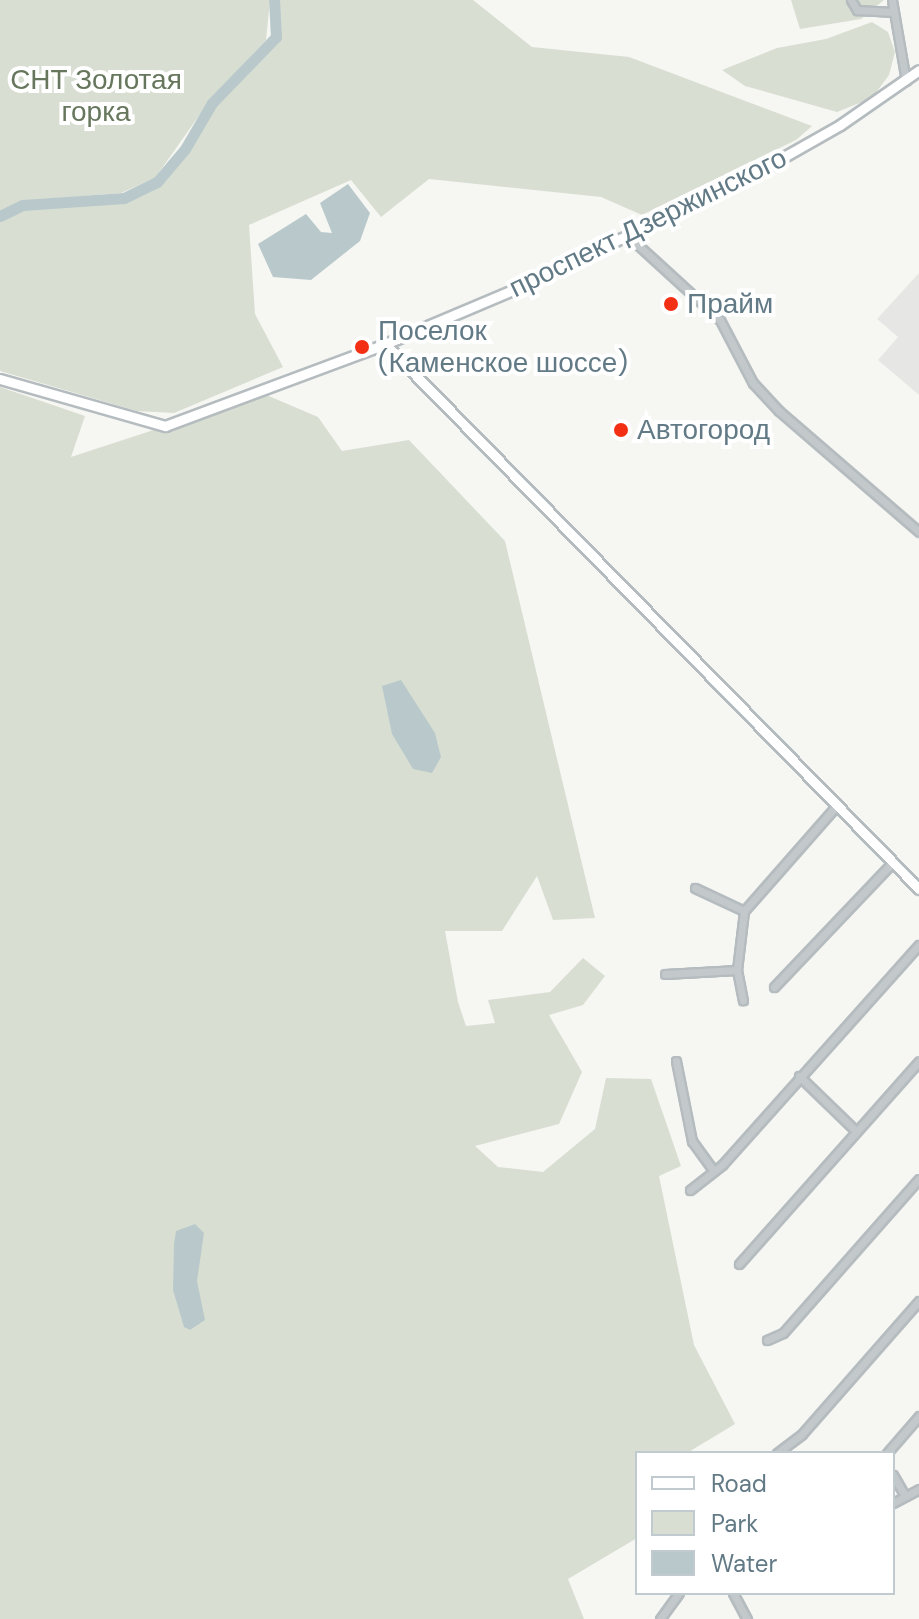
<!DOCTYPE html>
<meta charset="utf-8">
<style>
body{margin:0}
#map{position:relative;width:919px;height:1619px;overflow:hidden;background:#f6f6f2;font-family:"DM Sans",sans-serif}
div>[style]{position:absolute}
.built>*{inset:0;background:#e6e7e5}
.green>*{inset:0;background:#d8ded2}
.water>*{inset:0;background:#b9c9cb}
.river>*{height:11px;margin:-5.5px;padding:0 5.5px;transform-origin:5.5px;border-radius:5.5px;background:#b9c9cb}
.roads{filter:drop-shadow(2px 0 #b5bcbf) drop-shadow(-2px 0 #b5bcbf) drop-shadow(0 2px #b5bcbf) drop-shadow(0 -2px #b5bcbf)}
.street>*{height:7px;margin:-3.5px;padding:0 3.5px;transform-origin:3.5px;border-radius:3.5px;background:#c3c8cb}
.secondary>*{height:9px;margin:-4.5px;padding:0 4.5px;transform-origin:4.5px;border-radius:4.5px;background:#fff}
.dots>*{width:22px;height:22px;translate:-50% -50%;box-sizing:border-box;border:4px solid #fff;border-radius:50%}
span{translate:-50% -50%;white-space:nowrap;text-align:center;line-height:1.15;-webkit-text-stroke:8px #fff;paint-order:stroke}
.park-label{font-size:28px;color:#66775d}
.street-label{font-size:28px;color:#627a86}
.poi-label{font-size:28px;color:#627a86}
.left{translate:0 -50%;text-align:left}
.legend{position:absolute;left:635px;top:1451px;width:260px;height:144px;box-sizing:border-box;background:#fff;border:2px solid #c0cacf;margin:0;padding:10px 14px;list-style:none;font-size:24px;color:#627a86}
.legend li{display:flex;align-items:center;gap:16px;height:40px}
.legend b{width:40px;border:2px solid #c0cacf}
</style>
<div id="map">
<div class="built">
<div style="clip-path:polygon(919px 273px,919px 395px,878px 360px,898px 337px,877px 319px)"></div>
</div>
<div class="green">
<div style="clip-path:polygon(0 0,270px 0,266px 40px,210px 100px,155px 178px,121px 193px,22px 201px,0 212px)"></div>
<div style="clip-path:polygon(277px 0,473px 0,532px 47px,629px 57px,812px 126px,796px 140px,642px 215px,601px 197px,429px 179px,381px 217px,351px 180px,249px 225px,255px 314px,283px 367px,174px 413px,137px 411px,0 371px,0 220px,23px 208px,126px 200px,159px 183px,189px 150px,214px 104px,278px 39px)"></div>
<div style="clip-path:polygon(791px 0,884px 0,861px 19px,800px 29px)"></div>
<div style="clip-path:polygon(872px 22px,888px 32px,895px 52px,889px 75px,872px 98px,837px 112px,745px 86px,722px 70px,777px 48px,826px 39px)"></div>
<div style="clip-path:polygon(0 387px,85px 416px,71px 457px,264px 394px,318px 417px,342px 451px,409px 440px,505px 541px,595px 918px,553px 920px,537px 876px,502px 931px,445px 931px,458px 1002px,466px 1026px,495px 1023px,488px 1000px,550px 992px,583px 958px,605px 976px,583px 1005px,549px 1015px,582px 1072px,559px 1124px,475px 1146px,498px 1167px,543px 1172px,595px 1129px,606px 1078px,651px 1079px,681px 1166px,659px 1176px,694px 1345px,735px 1424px,687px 1453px,637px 1453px,637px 1538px,568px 1579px,584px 1619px,0 1619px)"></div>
</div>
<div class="water">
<div style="clip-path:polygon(348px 184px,370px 213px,360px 241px,311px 280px,273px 277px,258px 244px,306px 214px,321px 232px,332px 233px,320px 203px)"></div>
<div style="clip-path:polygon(401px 680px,435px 733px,441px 757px,432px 773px,413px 769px,392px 734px,382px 686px)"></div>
<div style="clip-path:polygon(195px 1224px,204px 1233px,197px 1281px,205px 1320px,190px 1330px,184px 1327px,173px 1290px,174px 1244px,176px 1231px)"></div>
</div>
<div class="river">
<div style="left:0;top:216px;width:25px;rotate:-26deg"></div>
<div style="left:23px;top:205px;width:101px;rotate:-4deg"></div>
<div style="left:124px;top:198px;width:37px;rotate:-26deg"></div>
<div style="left:157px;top:182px;width:43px;rotate:-49.7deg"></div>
<div style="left:185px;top:149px;width:53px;rotate:-59.6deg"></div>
<div style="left:212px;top:103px;width:92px;rotate:-45.9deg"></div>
<div style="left:276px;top:37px;width:37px;rotate:-93deg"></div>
</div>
<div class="roads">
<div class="street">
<div style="left:851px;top:0;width:12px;rotate:59deg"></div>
<div style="left:857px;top:10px;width:37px;rotate:3deg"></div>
<div style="left:892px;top:0;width:82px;rotate:80.2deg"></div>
<div style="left:627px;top:235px;width:126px;rotate:42.4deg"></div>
<div style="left:720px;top:320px;width:71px;rotate:62.4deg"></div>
<div style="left:753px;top:383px;width:38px;rotate:47deg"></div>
<div style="left:779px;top:411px;width:185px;rotate:40.8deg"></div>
<div style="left:695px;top:888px;width:54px;rotate:25.1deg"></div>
<div style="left:737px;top:970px;width:59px;rotate:-83.2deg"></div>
<div style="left:744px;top:911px;width:141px;rotate:-48.7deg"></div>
<div style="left:737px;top:970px;width:31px;rotate:79deg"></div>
<div style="left:665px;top:974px;width:72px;rotate:-3.2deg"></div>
<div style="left:774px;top:987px;width:173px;rotate:-46.4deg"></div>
<div style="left:676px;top:1061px;width:82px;rotate:78.7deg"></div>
<div style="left:692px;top:1141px;width:37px;rotate:54deg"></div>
<div style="left:799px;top:1076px;width:78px;rotate:44deg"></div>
<div style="left:690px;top:1190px;width:41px;rotate:-38deg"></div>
<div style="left:722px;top:1165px;width:295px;rotate:-48.2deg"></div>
<div style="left:739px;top:1264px;width:271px;rotate:-48.4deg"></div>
<div style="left:767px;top:1340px;width:17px;rotate:-24deg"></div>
<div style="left:783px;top:1333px;width:205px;rotate:-48.6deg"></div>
<div style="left:777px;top:1453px;width:31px;rotate:-37deg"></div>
<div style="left:802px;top:1434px;width:177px;rotate:-48.7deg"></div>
<div style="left:887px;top:1453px;width:49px;rotate:-49.1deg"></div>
<div style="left:893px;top:1475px;width:24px;rotate:60deg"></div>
<div style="left:893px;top:1503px;width:30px;rotate:-28deg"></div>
<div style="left:733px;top:1593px;width:30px;rotate:62deg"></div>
<div style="left:660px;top:1619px;width:32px;rotate:-54deg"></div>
</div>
<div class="secondary">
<div style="left:385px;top:344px;width:763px;rotate:45.58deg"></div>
<div style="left:0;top:379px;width:172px;rotate:15.9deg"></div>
<div style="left:165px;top:426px;width:235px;rotate:-20.4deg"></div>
<div style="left:385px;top:344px;width:162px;rotate:-22.9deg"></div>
<div style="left:534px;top:281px;width:250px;rotate:-26.1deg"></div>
<div style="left:759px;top:171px;width:93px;rotate:-29.6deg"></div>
<div style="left:840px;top:125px;width:96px;rotate:-34.8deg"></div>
</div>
</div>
<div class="dots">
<div style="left:671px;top:304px;background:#f32f14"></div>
<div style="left:362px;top:347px;background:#f32f14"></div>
<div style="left:621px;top:430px;background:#f32f14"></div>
</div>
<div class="park-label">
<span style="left:96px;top:96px">СНТ Золотая<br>горка</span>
</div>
<div class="street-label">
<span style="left:648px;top:223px;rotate:-26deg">проспект Дзержинского</span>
</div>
<div class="poi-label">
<span class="left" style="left:687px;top:304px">Прайм</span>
<span class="left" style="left:378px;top:347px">Поселок<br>(Каменское шоссе)</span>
<span class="left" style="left:637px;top:430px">Автогород</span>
</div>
<ul class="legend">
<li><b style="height:10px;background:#fff"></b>Road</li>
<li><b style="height:22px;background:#d8ded2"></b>Park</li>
<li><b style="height:22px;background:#b9c9cb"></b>Water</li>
</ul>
</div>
